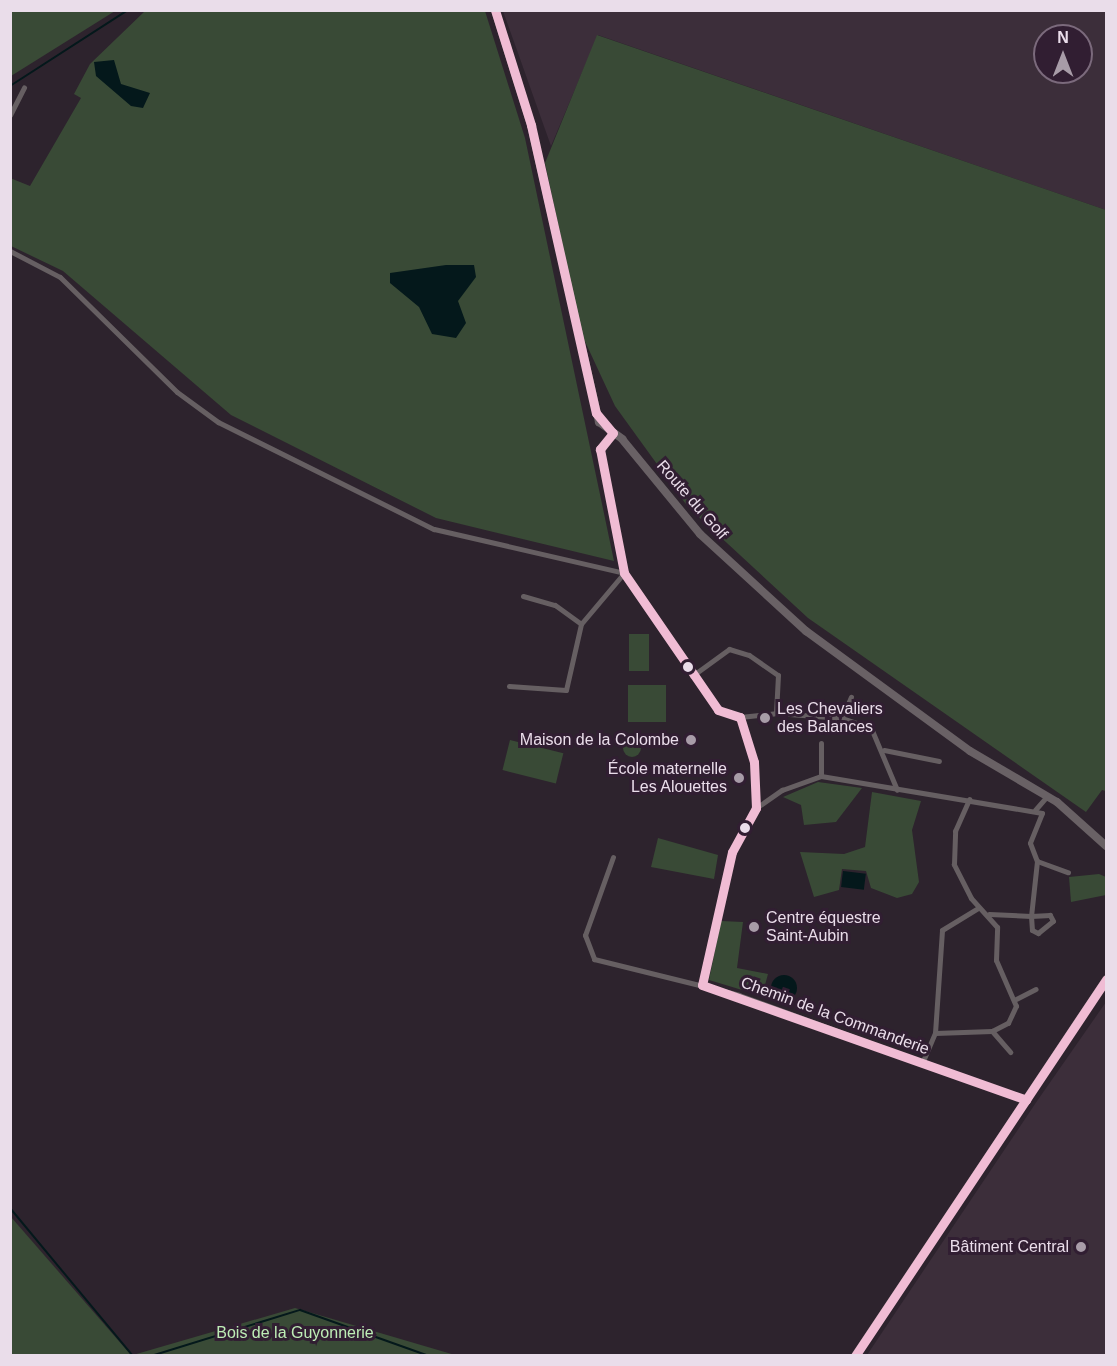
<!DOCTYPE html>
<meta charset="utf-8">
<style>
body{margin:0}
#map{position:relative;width:1117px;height:1366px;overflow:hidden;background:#2d232d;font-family:Helvetica,sans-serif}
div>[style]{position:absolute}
.industrial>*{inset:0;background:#3c2e3a}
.green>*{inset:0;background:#394a36;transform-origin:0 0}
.round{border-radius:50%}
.water>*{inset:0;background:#04181b;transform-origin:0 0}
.stream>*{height:2px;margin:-1px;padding:0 1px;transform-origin:1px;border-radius:1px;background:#04181b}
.street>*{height:5px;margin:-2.5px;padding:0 2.5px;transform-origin:2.5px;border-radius:2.5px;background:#665f62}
.secondary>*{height:8px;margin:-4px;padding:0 4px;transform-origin:4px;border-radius:4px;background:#696165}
.primary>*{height:8px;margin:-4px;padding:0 4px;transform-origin:4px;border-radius:4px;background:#685e64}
.bus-1>*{height:9px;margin:-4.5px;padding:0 4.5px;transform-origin:4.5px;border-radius:4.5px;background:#f0bcd4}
.dots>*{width:16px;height:16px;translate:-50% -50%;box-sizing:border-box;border:3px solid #311e32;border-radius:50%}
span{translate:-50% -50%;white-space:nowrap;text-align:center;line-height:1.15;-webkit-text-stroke:6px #311e32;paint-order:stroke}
.street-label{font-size:16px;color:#eaddea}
.poi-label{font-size:16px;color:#eaddea}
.left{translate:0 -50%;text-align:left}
.right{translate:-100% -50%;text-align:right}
.park-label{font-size:16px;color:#bdedb5}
.frame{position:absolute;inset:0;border:12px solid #eaddea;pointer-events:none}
.north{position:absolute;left:1033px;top:24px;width:60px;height:60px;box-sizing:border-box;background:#311e32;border:2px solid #7b6a7c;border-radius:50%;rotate:0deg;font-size:16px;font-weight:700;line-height:24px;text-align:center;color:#eaddea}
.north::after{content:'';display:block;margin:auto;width:21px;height:27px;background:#a89ca8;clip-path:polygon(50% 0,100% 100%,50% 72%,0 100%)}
</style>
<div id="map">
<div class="industrial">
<div style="clip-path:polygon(evenodd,503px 11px,1106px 11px,1106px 210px,598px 35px,551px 146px,503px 11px,1045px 36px,1081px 36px,1081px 72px,1045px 72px,1045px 36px)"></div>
<div style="clip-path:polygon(1106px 1002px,1106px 1355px,867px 1355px,1035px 1104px)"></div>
</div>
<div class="green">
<div style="clip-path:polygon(11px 10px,115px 10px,115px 11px,11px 76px)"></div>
<div style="clip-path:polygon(145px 11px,485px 11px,525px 138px,614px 561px,436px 518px,231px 415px,63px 271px,11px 246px,10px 178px,30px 186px,81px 98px,74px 94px,90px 64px)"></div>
<div style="clip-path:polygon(597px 35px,1106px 210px,1106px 791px,1102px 790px,1086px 812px,808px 618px,688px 507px,615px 406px,582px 335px,545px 163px)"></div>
<div style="left:629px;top:634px;width:20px;height:37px"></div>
<div style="left:628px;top:685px;width:38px;height:37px"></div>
<div class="round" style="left:623px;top:739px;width:18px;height:18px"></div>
<div style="left:510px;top:740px;width:55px;height:31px;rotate:14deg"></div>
<div style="clip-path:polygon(818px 782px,862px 788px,836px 822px,804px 825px,801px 805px,783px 797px)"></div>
<div style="clip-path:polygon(872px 792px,921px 801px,912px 830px,919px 882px,912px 894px,897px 898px,871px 888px,866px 871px,842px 869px,839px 890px,814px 897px,800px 852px,844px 854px,865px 847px)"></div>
<div style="clip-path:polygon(658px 838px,718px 855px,714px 879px,651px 867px)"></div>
<div style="clip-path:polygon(1099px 874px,1106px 877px,1106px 895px,1071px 902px,1069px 877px)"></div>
<div style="clip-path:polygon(721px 921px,743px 922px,737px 968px,768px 974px,762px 996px,709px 980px)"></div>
<div style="clip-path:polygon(10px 1217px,11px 1217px,131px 1355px,11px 1355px)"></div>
<div style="clip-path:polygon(295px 1308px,455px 1355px,133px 1355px)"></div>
</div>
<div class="water">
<div style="clip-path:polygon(114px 60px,121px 84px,150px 93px,143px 108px,131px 106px,96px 76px,94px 62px)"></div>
<div style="clip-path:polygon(446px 265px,474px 265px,476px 277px,458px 301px,466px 323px,456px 338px,432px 334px,419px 307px,390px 283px,390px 273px)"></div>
<div style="left:843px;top:871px;width:23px;height:16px;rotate:7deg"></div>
<div class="round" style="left:771px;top:975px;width:26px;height:26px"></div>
</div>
<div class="stream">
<div style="left:10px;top:86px;width:140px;rotate:-32.8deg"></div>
<div style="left:10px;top:1208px;width:192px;rotate:50.3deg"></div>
<div style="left:151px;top:1356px;width:156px;rotate:-17.2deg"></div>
<div style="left:300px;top:1310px;width:137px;rotate:19.6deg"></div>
</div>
<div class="street">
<div style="left:10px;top:115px;width:31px;rotate:-63deg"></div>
<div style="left:10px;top:251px;width:56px;rotate:27.5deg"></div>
<div style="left:60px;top:277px;width:164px;rotate:44.5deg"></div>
<div style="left:177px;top:392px;width:51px;rotate:36.2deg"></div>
<div style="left:218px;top:422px;width:241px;rotate:26.4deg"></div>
<div style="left:434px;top:529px;width:195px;rotate:13deg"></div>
<div style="left:613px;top:433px;width:21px;rotate:129deg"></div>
<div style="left:600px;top:449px;width:126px;rotate:79deg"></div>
<div style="left:624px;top:573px;width:166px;rotate:55.5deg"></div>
<div style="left:718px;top:710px;width:23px;rotate:18deg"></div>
<div style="left:740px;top:717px;width:47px;rotate:72.7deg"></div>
<div style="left:754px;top:762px;width:46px;rotate:87.5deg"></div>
<div style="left:756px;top:808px;width:50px;rotate:118.6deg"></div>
<div style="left:732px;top:852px;width:136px;rotate:102.7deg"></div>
<div style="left:523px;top:596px;width:33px;rotate:16deg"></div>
<div style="left:555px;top:605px;width:32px;rotate:36deg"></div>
<div style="left:692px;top:676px;width:46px;rotate:-36.1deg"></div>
<div style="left:729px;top:649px;width:21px;rotate:17deg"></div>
<div style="left:749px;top:655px;width:35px;rotate:35deg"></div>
<div style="left:778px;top:675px;width:38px;rotate:93deg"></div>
<div style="left:509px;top:686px;width:57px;rotate:4deg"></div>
<div style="left:566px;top:690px;width:68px;rotate:-77.2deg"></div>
<div style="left:581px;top:624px;width:67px;rotate:-49.9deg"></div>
<div style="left:740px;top:717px;width:36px;rotate:-6deg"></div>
<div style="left:776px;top:713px;width:66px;rotate:4.3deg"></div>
<div style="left:842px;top:718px;width:31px;rotate:19deg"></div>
<div style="left:871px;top:728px;width:67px;rotate:67.2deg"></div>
<div style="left:842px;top:718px;width:23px;rotate:-67deg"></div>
<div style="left:884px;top:750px;width:56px;rotate:11.3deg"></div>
<div style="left:821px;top:776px;width:33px;rotate:-90deg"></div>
<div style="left:756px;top:808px;width:32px;rotate:-35deg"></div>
<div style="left:782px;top:790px;width:41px;rotate:-19.7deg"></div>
<div style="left:821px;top:776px;width:224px;rotate:9.5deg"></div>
<div style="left:1042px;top:813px;width:32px;rotate:112deg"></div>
<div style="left:1030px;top:843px;width:19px;rotate:69deg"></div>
<div style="left:1037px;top:861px;width:55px;rotate:96.2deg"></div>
<div style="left:1031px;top:916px;width:14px;rotate:86deg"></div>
<div style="left:1032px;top:930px;width:7px;rotate:27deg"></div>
<div style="left:1038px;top:933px;width:19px;rotate:-39deg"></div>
<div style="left:1053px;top:921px;width:7px;rotate:-117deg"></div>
<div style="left:1050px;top:915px;width:19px;rotate:177deg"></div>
<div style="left:1031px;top:916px;width:42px;rotate:-177.3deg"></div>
<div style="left:1035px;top:810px;width:18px;rotate:-49deg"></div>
<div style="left:613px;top:857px;width:83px;rotate:109.7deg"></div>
<div style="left:585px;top:935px;width:26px;rotate:69deg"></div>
<div style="left:594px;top:959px;width:149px;rotate:13.9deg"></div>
<div style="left:739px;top:995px;width:306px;rotate:20.1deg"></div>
<div style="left:1037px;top:861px;width:33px;rotate:20deg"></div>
<div style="left:1016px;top:999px;width:22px;rotate:-27deg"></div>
<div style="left:992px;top:1031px;width:28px;rotate:49deg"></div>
<div style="left:935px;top:1033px;width:103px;rotate:-86.1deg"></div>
<div style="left:942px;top:930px;width:42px;rotate:-31.4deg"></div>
<div style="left:923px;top:1061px;width:30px;rotate:-67deg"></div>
<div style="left:935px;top:1033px;width:57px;rotate:-2deg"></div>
<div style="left:992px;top:1031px;width:18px;rotate:-27deg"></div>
<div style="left:1008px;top:1023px;width:19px;rotate:-65deg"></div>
<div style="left:1016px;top:1006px;width:50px;rotate:-113.5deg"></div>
<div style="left:996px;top:960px;width:33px;rotate:-88deg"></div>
<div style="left:997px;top:927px;width:39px;rotate:-132deg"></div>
<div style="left:971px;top:898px;width:38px;rotate:-117deg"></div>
<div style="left:954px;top:864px;width:33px;rotate:-88deg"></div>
<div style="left:955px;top:831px;width:35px;rotate:-66deg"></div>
</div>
<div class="secondary">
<div style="left:495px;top:10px;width:121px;rotate:72.6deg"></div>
<div style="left:531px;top:125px;width:305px;rotate:77.1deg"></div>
<div style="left:599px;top:422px;width:29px;rotate:36deg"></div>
<div style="left:622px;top:439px;width:123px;rotate:50.6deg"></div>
<div style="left:700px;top:534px;width:144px;rotate:42.5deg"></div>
<div style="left:806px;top:631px;width:203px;rotate:36.2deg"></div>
<div style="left:970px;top:751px;width:101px;rotate:30.4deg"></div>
<div style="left:1057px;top:802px;width:66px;rotate:41.9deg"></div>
</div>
<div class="primary">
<div style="left:855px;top:1356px;width:453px;rotate:-56.3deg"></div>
</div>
<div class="bus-1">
<div style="left:495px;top:10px;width:121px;rotate:72.6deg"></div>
<div style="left:531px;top:125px;width:295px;rotate:77.3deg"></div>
<div style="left:596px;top:413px;width:26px;rotate:50deg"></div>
<div style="left:613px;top:433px;width:21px;rotate:129deg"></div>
<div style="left:600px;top:449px;width:126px;rotate:79deg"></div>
<div style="left:624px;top:573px;width:166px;rotate:55.5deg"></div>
<div style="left:718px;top:710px;width:23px;rotate:18deg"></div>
<div style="left:740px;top:717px;width:47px;rotate:72.7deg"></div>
<div style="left:754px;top:762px;width:46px;rotate:87.5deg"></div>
<div style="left:756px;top:808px;width:50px;rotate:118.6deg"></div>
<div style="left:732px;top:852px;width:136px;rotate:102.7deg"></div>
<div style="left:702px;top:985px;width:344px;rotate:19.5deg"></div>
<div style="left:855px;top:1356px;width:453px;rotate:-56.3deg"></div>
</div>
<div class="dots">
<div style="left:688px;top:667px;background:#eaddea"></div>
<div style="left:765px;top:718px;background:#a89ca8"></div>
<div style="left:691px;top:740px;background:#a89ca8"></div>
<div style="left:739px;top:778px;background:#a89ca8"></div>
<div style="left:745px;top:828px;background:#eaddea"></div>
<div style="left:754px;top:927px;background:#a89ca8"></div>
<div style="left:1081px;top:1247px;background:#a89ca8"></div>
</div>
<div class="street-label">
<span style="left:692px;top:500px;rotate:49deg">Route du Golf</span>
<span style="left:835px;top:1016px;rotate:20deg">Chemin de la Commanderie</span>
</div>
<div class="poi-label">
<span class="left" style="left:777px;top:718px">Les Chevaliers<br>des Balances</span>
<span class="right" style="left:679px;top:740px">Maison de la Colombe</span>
<span class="right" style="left:727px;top:778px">École maternelle<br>Les Alouettes</span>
<span class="left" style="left:766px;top:927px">Centre équestre<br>Saint-Aubin</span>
<span class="right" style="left:1069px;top:1247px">Bâtiment Central</span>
</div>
<div class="park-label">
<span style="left:295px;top:1333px">Bois de la Guyonnerie</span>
</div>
<div class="frame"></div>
<div class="north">N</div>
</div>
